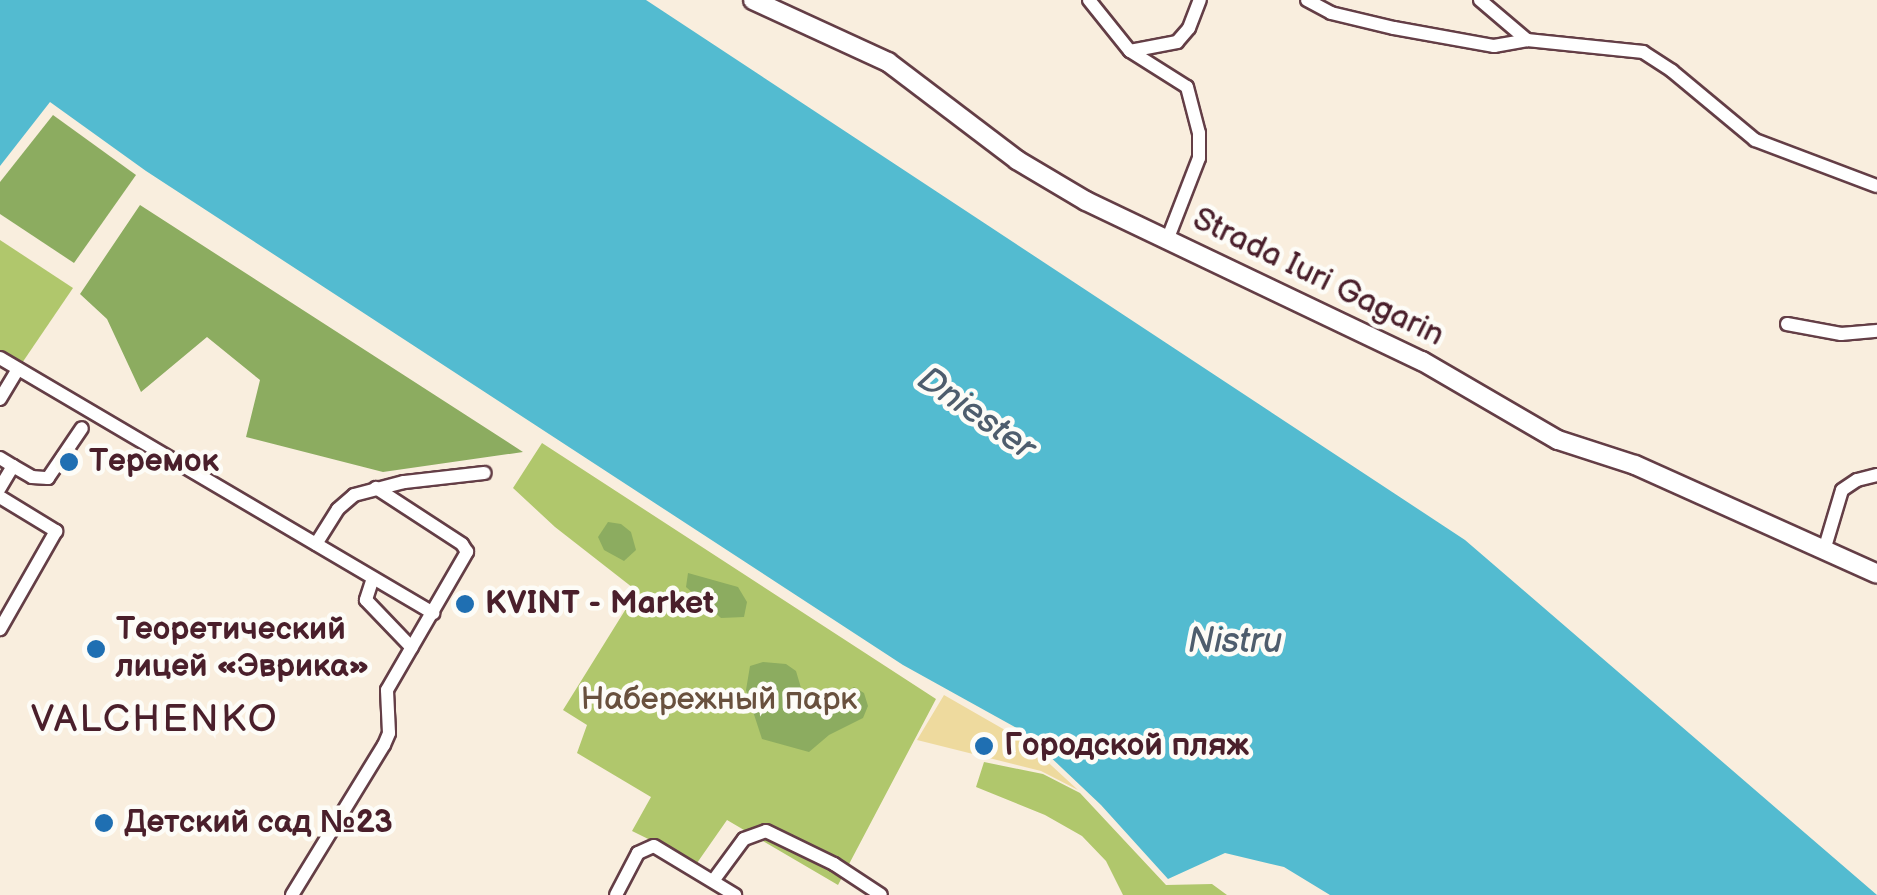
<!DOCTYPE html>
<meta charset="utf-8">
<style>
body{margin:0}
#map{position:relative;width:1877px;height:895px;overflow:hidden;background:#f9eede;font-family:"Balsamiq Sans",sans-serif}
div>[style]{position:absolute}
.green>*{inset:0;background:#b0c76c}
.forest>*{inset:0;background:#8cac60}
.sand>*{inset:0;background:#eeda9e}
.water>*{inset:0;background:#53bbd0}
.roads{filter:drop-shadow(2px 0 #643e46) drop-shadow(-2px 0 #643e46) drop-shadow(0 2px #643e46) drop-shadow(0 -2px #643e46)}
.street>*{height:12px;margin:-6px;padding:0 6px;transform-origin:6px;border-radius:6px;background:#fff}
.secondary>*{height:18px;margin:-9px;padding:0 9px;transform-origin:9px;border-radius:9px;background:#fff}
.dots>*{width:28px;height:28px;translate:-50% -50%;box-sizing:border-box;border:5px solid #fdfcf7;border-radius:50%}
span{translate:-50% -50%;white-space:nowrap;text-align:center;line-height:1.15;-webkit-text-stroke:9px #fdfcf7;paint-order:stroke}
.street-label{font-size:32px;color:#4a1f2b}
.poi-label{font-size:32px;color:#4a1f2b;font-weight:700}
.left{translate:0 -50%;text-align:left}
.park-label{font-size:32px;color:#69513e}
.water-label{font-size:35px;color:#4e5d6d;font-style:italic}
.quarter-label{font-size:38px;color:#4a1f2b;letter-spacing:2.5px}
</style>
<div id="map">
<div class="green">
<div style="clip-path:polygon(0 240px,73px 288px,20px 366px,0 353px)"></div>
<div style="clip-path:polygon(542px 443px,936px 699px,838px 885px,727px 820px,697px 863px,632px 831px,651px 797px,577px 753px,587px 725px,563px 710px,637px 591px,555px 527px,513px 488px)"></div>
<div style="clip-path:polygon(984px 762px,1043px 774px,1080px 793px,1166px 885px,1212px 884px,1227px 895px,1123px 895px,1106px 861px,1082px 836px,1045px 815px,976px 787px)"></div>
</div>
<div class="forest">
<div style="clip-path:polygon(53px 115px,136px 175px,74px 263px,0 214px,0 182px)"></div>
<div style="clip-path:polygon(140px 205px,523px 452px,383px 472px,246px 437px,260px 380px,207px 337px,141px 392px,107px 319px,80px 294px)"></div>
<div style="clip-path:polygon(608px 522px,621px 524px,631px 532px,636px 550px,624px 561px,604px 550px,598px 537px)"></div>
<div style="clip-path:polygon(688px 573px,738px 587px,747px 602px,744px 617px,721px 618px,686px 587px)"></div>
<div style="clip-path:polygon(763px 662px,786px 664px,796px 671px,804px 698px,819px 707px,854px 687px,864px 693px,868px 706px,863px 718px,829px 735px,809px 752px,762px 739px,746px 690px,750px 666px)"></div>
</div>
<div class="sand">
<div style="clip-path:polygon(944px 695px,1026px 742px,1078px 790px,1041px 771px,917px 740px)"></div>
</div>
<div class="water">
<div style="clip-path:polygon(0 0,646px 0,1465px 540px,1877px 895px,1330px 895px,1284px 867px,1225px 853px,1168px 879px,1101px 805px,1024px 732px,903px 665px,146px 171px,50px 102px,0 166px)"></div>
</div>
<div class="roads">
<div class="street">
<div style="left:1089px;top:0;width:65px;rotate:51.2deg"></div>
<div style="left:1130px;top:51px;width:67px;rotate:32.3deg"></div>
<div style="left:1187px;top:87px;width:48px;rotate:75.4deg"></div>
<div style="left:1199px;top:133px;width:25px;rotate:90deg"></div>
<div style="left:1199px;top:158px;width:86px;rotate:111.2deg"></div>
<div style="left:1307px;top:0;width:27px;rotate:28deg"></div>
<div style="left:1331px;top:13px;width:65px;rotate:13.4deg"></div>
<div style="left:1394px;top:28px;width:102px;rotate:10.2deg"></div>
<div style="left:1494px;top:46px;width:34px;rotate:-10deg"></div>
<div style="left:1480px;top:0;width:62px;rotate:40.4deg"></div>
<div style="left:1527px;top:40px;width:117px;rotate:5.9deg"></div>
<div style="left:1643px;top:52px;width:35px;rotate:33deg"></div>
<div style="left:1672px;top:71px;width:108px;rotate:39.7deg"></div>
<div style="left:1755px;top:140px;width:130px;rotate:20.7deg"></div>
<div style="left:1130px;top:51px;width:48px;rotate:-10.8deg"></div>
<div style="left:1177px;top:42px;width:18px;rotate:-49deg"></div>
<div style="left:1189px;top:28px;width:30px;rotate:-69deg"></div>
<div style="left:1787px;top:324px;width:55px;rotate:10.5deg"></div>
<div style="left:1841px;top:334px;width:36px;rotate:-5deg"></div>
<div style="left:0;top:358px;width:503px;rotate:30.49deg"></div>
<div style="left:0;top:399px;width:35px;rotate:-59deg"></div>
<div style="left:0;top:458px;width:15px;rotate:32deg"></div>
<div style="left:13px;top:466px;width:26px;rotate:121deg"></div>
<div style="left:13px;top:466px;width:22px;rotate:30deg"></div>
<div style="left:32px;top:477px;width:16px;rotate:4deg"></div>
<div style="left:48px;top:478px;width:60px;rotate:-55.8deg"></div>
<div style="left:0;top:497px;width:66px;rotate:31.3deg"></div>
<div style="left:56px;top:531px;width:113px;rotate:119.7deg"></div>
<div style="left:316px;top:544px;width:41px;rotate:-57.8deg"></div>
<div style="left:338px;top:509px;width:21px;rotate:-41deg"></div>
<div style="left:354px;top:495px;width:52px;rotate:-14.6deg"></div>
<div style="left:404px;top:482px;width:81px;rotate:-6.4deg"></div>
<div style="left:1825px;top:547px;width:59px;rotate:-73.4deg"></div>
<div style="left:1842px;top:490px;width:18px;rotate:-34deg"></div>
<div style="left:1857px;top:480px;width:21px;rotate:-14deg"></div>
<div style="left:372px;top:581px;width:20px;rotate:108deg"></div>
<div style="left:366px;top:600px;width:66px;rotate:46.2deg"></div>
<div style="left:713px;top:881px;width:52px;rotate:-53.6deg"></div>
<div style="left:744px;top:839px;width:23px;rotate:-20deg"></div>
<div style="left:766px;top:831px;width:76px;rotate:25.9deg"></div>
<div style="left:834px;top:864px;width:56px;rotate:33.4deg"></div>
<div style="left:292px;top:895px;width:176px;rotate:-58.5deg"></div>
<div style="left:384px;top:745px;width:13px;rotate:-67deg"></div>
<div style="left:389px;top:733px;width:43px;rotate:-92.7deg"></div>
<div style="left:387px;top:690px;width:160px;rotate:-59.9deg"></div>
<div style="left:467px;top:552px;width:9px;rotate:-122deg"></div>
<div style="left:462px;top:544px;width:103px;rotate:-146.9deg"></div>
<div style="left:616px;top:895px;width:47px;rotate:-62.4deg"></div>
<div style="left:638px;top:853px;width:17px;rotate:-24deg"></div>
<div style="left:654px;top:846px;width:95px;rotate:31.2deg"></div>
</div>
<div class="secondary">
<div style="left:753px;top:0;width:149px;rotate:24.7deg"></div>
<div style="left:888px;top:62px;width:162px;rotate:37.2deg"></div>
<div style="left:1017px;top:160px;width:80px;rotate:30.7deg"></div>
<div style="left:1086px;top:201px;width:372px;rotate:25.5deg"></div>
<div style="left:1422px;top:361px;width:157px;rotate:30.2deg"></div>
<div style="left:1558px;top:440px;width:81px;rotate:18deg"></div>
<div style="left:1635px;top:465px;width:265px;rotate:24.2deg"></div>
</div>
</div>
<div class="dots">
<div style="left:69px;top:462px;background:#1f6fb2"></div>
<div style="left:465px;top:604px;background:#1f6fb2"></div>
<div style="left:96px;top:649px;background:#1f6fb2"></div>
<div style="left:984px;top:746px;background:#1f6fb2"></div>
<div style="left:104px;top:823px;background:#1f6fb2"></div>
</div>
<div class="street-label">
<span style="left:1318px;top:278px;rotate:26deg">Strada Iuri Gagarin</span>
</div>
<div class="poi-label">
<span class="left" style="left:89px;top:462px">Теремок</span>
<span class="left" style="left:485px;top:604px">KVINT - Market</span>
<span class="left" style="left:116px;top:649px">Теоретический<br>лицей «Эврика»</span>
<span class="left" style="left:1004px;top:746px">Городской пляж</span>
<span class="left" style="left:124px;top:823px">Детский сад №23</span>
</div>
<div class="park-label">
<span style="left:719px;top:700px">Набережный парк</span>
</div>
<div class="water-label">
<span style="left:976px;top:414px;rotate:35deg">Dniester</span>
<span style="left:1235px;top:642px">Nistru</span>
</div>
<div class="quarter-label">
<span style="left:155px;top:720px">VALCHENKO</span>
</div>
</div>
